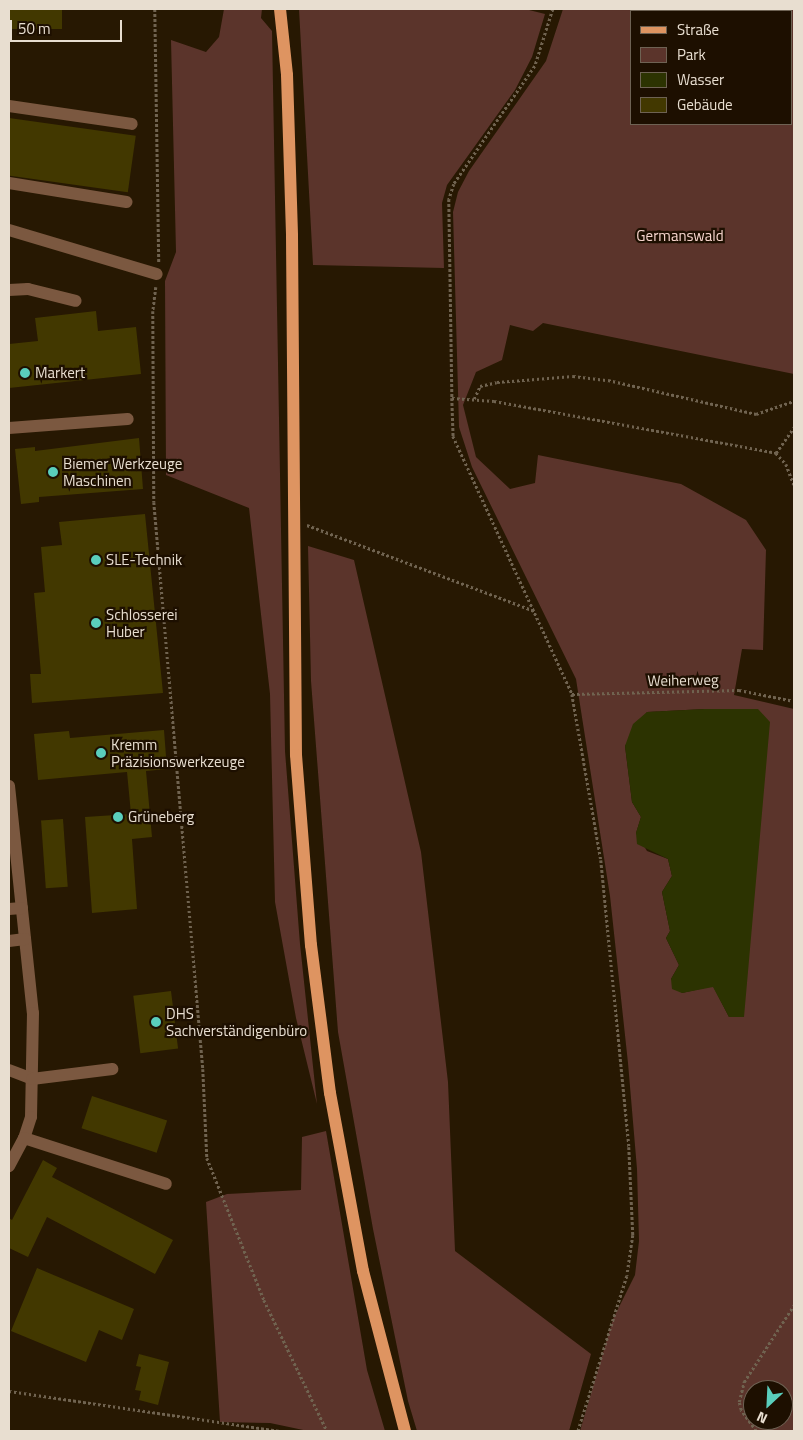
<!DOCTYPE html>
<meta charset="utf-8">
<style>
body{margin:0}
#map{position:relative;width:803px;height:1440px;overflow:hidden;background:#271802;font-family:"Titillium Web",sans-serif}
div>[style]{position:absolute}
.green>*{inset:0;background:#5b342b}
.water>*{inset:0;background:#2c3301}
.building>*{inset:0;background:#423800;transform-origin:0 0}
.path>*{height:2.5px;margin-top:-1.25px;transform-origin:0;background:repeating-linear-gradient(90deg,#706350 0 2.5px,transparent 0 5px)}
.minor>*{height:12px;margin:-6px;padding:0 6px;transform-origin:6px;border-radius:6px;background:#7b5840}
.major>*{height:12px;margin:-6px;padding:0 6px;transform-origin:6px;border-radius:6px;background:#de9461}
.dots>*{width:14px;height:14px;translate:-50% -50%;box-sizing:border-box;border:2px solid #1d0f00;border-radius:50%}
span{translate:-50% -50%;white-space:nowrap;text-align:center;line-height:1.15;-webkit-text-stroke:4.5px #1d0f00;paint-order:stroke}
.park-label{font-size:15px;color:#f7d5cd}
.poi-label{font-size:15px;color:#e8ded0}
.left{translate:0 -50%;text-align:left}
.street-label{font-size:15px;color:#e8ded0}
.frame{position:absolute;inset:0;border:10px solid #e8ded0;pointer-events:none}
.legend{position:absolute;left:630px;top:10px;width:162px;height:115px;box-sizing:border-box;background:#1d0f00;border:1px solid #6e6253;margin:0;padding:6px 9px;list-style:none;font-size:15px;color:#e8ded0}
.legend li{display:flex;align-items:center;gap:10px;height:25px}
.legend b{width:25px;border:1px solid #6e6253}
.north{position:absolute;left:743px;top:1380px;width:50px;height:50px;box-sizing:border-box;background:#1d0f00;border:1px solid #6e6253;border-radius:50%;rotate:205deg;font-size:14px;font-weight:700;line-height:20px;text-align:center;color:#e8ded0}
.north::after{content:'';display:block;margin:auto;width:18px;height:22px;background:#5acebc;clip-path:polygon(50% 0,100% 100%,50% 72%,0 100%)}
.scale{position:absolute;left:10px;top:20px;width:112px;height:22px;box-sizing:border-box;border:2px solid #e8ded0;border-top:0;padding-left:6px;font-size:15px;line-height:18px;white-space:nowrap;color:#e8ded0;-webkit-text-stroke:4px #1d0f00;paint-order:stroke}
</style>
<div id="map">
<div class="green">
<div style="clip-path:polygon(224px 9px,262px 9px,261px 18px,272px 31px,285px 751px,300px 944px,317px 1104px,296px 1018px,275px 902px,270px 694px,249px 508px,166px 475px,165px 281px,176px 252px,171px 40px,206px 52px,219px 37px)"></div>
<div style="clip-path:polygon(299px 9px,525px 9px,545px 14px,532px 57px,515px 90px,447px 185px,442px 203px,444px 268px,313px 265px)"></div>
<div style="clip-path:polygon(evenodd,563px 9px,794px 9px,794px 374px,543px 323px,533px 331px,510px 325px,502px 360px,476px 372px,463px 405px,476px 457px,510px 489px,535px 483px,538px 455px,681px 484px,746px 520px,766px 550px,763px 650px,742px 649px,734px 695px,794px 709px,794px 1431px,580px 1431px,613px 1319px,635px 1275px,639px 1241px,637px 1169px,628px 1063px,610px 896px,576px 679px,472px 467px,459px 427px,453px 212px,458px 192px,469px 171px,546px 61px,563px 9px,632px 11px,792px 11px,792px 124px,632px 124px,632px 11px,563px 9px,705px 709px,758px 709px,729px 1017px,713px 986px,682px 993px,671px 979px,679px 965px,666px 938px,670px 931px,662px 892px,672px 876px,668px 859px,647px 851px,636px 833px,641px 817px,632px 802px,625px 746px,647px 712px,705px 709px,563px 9px,753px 1390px,783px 1390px,783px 1420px,753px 1420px,753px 1390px)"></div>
<div style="clip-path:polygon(308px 546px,354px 560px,421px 852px,448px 1082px,455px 1251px,591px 1354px,569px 1431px,417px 1431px,408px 1401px,373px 1229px,338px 1032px,311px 681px)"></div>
<div style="clip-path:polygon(326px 1131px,367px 1370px,385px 1431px,308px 1431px,270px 1423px,220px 1422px,206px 1202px,227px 1194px,301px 1190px,302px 1137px)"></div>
</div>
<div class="water">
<div style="clip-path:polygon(705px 709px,758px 709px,770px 722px,744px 1017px,729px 1017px,713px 987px,682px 993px,672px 989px,671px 979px,679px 965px,666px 938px,670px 931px,662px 892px,672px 876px,668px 859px,637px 844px,636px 833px,641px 817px,632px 802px,625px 746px,633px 724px,647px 712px)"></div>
</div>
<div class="building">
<div style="left:9px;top:9px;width:53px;height:20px"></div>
<div style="left:9px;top:118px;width:128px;height:57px;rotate:8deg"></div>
<div style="clip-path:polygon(96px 311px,98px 331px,136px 327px,141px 374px,9px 388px,9px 344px,38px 341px,35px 318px)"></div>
<div style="clip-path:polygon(139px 438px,143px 489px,39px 497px,39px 502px,21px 504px,15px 449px,35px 447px,35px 451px)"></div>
<div style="clip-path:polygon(145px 514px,163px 693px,32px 703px,30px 674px,41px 674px,34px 593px,45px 592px,41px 547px,62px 545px,59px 522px)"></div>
<div style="clip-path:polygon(164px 730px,167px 769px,146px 771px,152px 837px,132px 839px,137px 909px,92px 913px,85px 817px,131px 814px,127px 772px,38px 780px,34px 734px,69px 731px,70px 738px)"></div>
<div style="left:63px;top:819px;width:68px;height:22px;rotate:86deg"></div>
<div style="left:171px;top:991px;width:58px;height:38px;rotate:83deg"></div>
<div style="left:92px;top:1096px;width:79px;height:34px;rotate:18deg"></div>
<div style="clip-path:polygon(43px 1160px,57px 1168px,52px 1177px,173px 1240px,155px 1274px,47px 1217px,28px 1257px,9px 1248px,9px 1218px,12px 1220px)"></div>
<div style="clip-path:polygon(37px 1268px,134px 1309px,122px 1340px,99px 1330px,86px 1362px,11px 1331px)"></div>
<div style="clip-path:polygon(139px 1354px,169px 1362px,158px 1405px,139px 1400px,141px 1391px,135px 1390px,141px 1367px,136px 1366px)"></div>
</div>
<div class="path">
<div style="left:155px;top:9px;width:253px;rotate:89.1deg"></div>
<div style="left:553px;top:9px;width:60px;rotate:107.5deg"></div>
<div style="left:535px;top:66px;width:143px;rotate:124.5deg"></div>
<div style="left:454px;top:184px;width:16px;rotate:108deg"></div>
<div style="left:449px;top:199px;width:199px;rotate:89.1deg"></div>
<div style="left:452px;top:398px;width:38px;rotate:88deg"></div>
<div style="left:453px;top:436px;width:284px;rotate:65.2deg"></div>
<div style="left:572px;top:694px;width:169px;rotate:80.1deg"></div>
<div style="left:601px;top:860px;width:288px;rotate:84.4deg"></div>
<div style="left:629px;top:1147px;width:88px;rotate:87.4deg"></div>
<div style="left:633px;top:1235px;width:41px;rotate:98.3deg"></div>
<div style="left:627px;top:1276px;width:163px;rotate:107.5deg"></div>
<div style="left:156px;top:287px;width:24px;rotate:97deg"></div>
<div style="left:153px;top:311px;width:191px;rotate:89.7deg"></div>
<div style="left:154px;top:502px;width:569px;rotate:85.06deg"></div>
<div style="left:203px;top:1069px;width:89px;rotate:87.4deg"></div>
<div style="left:207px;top:1158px;width:153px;rotate:68.1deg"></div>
<div style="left:264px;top:1300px;width:145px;rotate:64.3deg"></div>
<div style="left:452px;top:398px;width:42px;rotate:4.1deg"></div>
<div style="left:494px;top:401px;width:287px;rotate:10.4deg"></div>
<div style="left:776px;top:453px;width:15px;rotate:48deg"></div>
<div style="left:786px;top:464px;width:22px;rotate:69deg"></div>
<div style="left:474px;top:399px;width:14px;rotate:-65deg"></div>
<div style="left:480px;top:386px;width:17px;rotate:-13deg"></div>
<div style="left:497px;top:382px;width:76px;rotate:-4.5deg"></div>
<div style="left:573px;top:376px;width:35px;rotate:7deg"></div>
<div style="left:608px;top:380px;width:152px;rotate:12.9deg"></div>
<div style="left:756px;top:414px;width:40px;rotate:-18.9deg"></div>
<div style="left:776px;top:453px;width:32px;rotate:-55deg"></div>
<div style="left:307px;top:525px;width:244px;rotate:20.7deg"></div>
<div style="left:572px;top:694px;width:167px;rotate:-1.4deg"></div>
<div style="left:739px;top:690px;width:56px;rotate:11.3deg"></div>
<div style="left:9px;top:1391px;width:274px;rotate:8.4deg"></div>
<div style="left:756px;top:1431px;width:26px;rotate:-126deg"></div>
<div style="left:741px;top:1410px;width:8px;rotate:-104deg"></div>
<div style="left:739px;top:1402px;width:21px;rotate:-76deg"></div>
<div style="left:744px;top:1382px;width:92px;rotate:-57deg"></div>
</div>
<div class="minor">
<div style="left:9px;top:106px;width:124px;rotate:8.3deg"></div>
<div style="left:9px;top:183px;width:119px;rotate:9.2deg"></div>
<div style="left:9px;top:230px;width:154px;rotate:16.6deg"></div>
<div style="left:9px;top:290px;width:19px;rotate:-3deg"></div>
<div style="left:28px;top:289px;width:49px;rotate:14deg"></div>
<div style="left:9px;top:428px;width:119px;rotate:-4.3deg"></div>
<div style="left:9px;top:786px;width:228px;rotate:84deg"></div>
<div style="left:33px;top:1013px;width:104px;rotate:91.1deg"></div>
<div style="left:31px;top:1117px;width:22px;rotate:108deg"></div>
<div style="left:24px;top:1138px;width:32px;rotate:118deg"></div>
<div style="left:9px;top:909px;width:13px;rotate:-4deg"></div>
<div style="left:9px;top:941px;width:16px;rotate:-7deg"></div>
<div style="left:9px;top:1070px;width:25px;rotate:21deg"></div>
<div style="left:32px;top:1079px;width:81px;rotate:-7.1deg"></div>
<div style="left:24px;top:1138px;width:149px;rotate:17.9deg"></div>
</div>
<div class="major">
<div style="left:280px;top:9px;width:66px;rotate:83.9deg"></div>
<div style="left:287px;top:75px;width:161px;rotate:88.2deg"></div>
<div style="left:292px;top:236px;width:519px;rotate:89.56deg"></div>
<div style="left:296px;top:755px;width:191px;rotate:85.5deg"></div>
<div style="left:311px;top:945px;width:149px;rotate:82.7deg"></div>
<div style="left:330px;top:1093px;width:181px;rotate:79.5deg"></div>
<div style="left:363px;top:1271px;width:165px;rotate:75.3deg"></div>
</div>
<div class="dots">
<div style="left:25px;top:373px;background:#5acebc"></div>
<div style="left:53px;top:472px;background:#5acebc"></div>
<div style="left:96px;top:560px;background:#5acebc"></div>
<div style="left:96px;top:623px;background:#5acebc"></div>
<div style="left:101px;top:753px;background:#5acebc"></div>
<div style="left:118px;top:817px;background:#5acebc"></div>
<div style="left:156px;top:1022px;background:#5acebc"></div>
</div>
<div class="park-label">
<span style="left:680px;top:236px">Germanswald</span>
</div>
<div class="poi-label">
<span class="left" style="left:35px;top:373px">Markert</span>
<span class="left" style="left:63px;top:472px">Biemer Werkzeuge<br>Maschinen</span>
<span class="left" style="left:106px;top:560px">SLE-Technik</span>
<span class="left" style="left:106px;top:623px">Schlosserei<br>Huber</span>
<span class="left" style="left:111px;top:753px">Kremm<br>Präzisionswerkzeuge</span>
<span class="left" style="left:128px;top:817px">Grüneberg</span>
<span class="left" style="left:166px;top:1022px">DHS<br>Sachverständigenbüro</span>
</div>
<div class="street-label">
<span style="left:683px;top:680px;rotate:-1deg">Weiherweg</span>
</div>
<div class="frame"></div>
<ul class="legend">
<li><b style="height:6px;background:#de9461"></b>Straße</li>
<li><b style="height:14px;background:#5b342b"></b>Park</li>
<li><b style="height:14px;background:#2c3301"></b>Wasser</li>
<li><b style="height:14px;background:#423800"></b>Gebäude</li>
</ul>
<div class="north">N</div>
<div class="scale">50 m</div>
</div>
